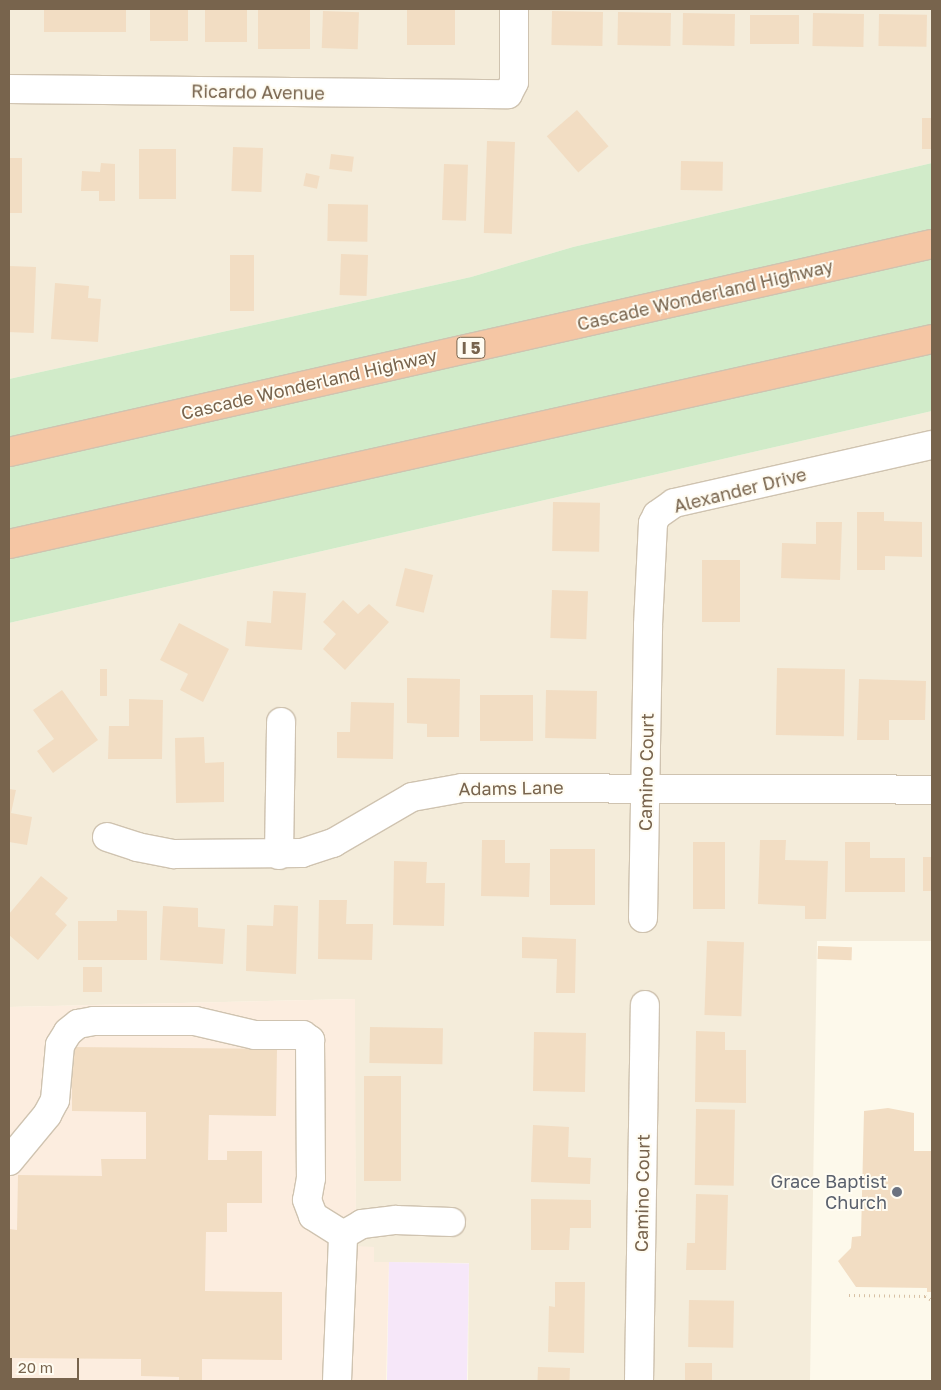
<!DOCTYPE html>
<style>
body{margin:0}
#map{position:relative;width:941px;height:1390px;overflow:hidden;background:#fdf9eb;font-family:"Golos Text",sans-serif}
div>[style]{position:absolute}
.residential>*{inset:0;background:#f4ecda}
.commercial>*{inset:0;background:#fceddf}
.education>*{inset:0;background:#f6e7f9;transform-origin:0 0}
.green>*{inset:0;background:#d1ebc9}
.building>*{inset:0;background:#f2ddc3;transform-origin:0 0}
.path>*{height:3px;margin-top:-1.5px;transform-origin:0;background:repeating-linear-gradient(90deg,#d8c1a5 0 1px,transparent 0 5px)}
.roads{filter:drop-shadow(1px 0 #cfc3b0) drop-shadow(-1px 0 #cfc3b0) drop-shadow(0 1px #cfc3b0) drop-shadow(0 -1px #cfc3b0)}
.minor>*{height:28px;margin:-14px;padding:0 14px;transform-origin:14px;border-radius:14px;background:#fff}
.highway>*{height:28px;margin:-14px;padding:0 14px;transform-origin:14px;border-radius:14px;background:#f5c6a4}
.dots>*{width:14px;height:14px;translate:-50% -50%;box-sizing:border-box;border:2px solid #fffcf2;border-radius:50%}
span{translate:-50% -50%;white-space:nowrap;text-align:center;line-height:1.15;-webkit-text-stroke:4px #fffcf2;paint-order:stroke}
.shield-label span{padding:1px 4px;background:#fffcf2;border:1px solid;border-radius:4px;-webkit-text-stroke-width:0}
.shield-label{font-size:16px;color:#78644d;font-weight:700}
.street-label{font-size:18px;color:#78644d}
.worship-label{font-size:18px;color:#5b616d}
.right{translate:-100% -50%;text-align:right}
.frame{position:absolute;inset:0;border:10px solid #78644d;pointer-events:none}
.scale{position:absolute;left:10px;top:1358px;width:69px;height:22px;box-sizing:border-box;border:2px solid #78644d;border-top:0;padding-left:6px;font-size:15px;line-height:18px;white-space:nowrap;color:#78644d;-webkit-text-stroke:4px #fffcf2;paint-order:stroke}
</style>
<div id="map">
<div class="residential">
<div style="clip-path:polygon(9px 9px,932px 9px,932px 163px,573px 247px,471px 277px,9px 379px)"></div>
<div style="clip-path:polygon(932px 411px,932px 941px,817px 941px,810px 1381px,468px 1381px,469px 1263px,374px 1262px,356px 1247px,354px 999px,9px 1007px,9px 623px)"></div>
</div>
<div class="commercial">
<div style="clip-path:polygon(355px 999px,356px 1246px,374px 1247px,374px 1262px,389px 1262px,386px 1381px,9px 1381px,9px 1007px)"></div>
</div>
<div class="education">
<div style="left:389px;top:1262px;width:80px;height:119px;rotate:1deg"></div>
</div>
<div class="green">
<div style="clip-path:polygon(932px 163px,932px 411px,9px 623px,9px 379px,471px 277px,573px 247px)"></div>
</div>
<div class="building">
<div style="left:44px;top:9px;width:82px;height:23px"></div>
<div style="left:150px;top:9px;width:38px;height:32px"></div>
<div style="left:205px;top:9px;width:42px;height:33px"></div>
<div style="left:258px;top:9px;width:52px;height:40px"></div>
<div style="left:407px;top:9px;width:48px;height:36px"></div>
<div style="left:323px;top:11px;width:36px;height:37px;rotate:2deg"></div>
<div style="left:552px;top:11px;width:51px;height:34px;rotate:1deg"></div>
<div style="left:618px;top:12px;width:53px;height:33px;rotate:1deg"></div>
<div style="left:683px;top:13px;width:52px;height:32px;rotate:1deg"></div>
<div style="left:813px;top:13px;width:51px;height:33px;rotate:1deg"></div>
<div style="left:879px;top:14px;width:48px;height:32px;rotate:1deg"></div>
<div style="left:750px;top:15px;width:49px;height:29px"></div>
<div style="left:577px;top:110px;width:48px;height:40px;rotate:49deg"></div>
<div style="left:922px;top:118px;width:10px;height:31px"></div>
<div style="left:487px;top:141px;width:28px;height:92px;rotate:2deg"></div>
<div style="left:233px;top:147px;width:30px;height:44px;rotate:2deg"></div>
<div style="left:139px;top:149px;width:37px;height:50px"></div>
<div style="left:331px;top:154px;width:23px;height:15px;rotate:7deg"></div>
<div style="left:9px;top:158px;width:13px;height:55px"></div>
<div style="left:681px;top:161px;width:42px;height:29px;rotate:1deg"></div>
<div style="clip-path:polygon(101px 163px,115px 164px,115px 201px,99px 201px,99px 191px,81px 191px,82px 171px,100px 172px)"></div>
<div style="left:444px;top:164px;width:24px;height:56px;rotate:2deg"></div>
<div style="left:306px;top:173px;width:14px;height:13px;rotate:12deg"></div>
<div style="left:328px;top:204px;width:40px;height:37px;rotate:1deg"></div>
<div style="left:341px;top:254px;width:27px;height:41px;rotate:2deg"></div>
<div style="left:230px;top:255px;width:24px;height:56px"></div>
<div style="left:9px;top:266px;width:27px;height:66px;rotate:2deg"></div>
<div style="clip-path:polygon(55px 283px,89px 286px,88px 298px,101px 299px,98px 342px,51px 339px)"></div>
<div style="left:553px;top:502px;width:47px;height:49px;rotate:1deg"></div>
<div style="clip-path:polygon(857px 512px,884px 512px,884px 521px,922px 522px,922px 557px,885px 556px,885px 570px,857px 570px)"></div>
<div style="clip-path:polygon(816px 522px,842px 522px,840px 580px,781px 578px,782px 543px,816px 544px)"></div>
<div style="left:702px;top:560px;width:38px;height:62px"></div>
<div style="left:405px;top:568px;width:29px;height:39px;rotate:14deg"></div>
<div style="left:552px;top:590px;width:36px;height:48px;rotate:2deg"></div>
<div style="clip-path:polygon(273px 591px,306px 593px,302px 650px,245px 646px,247px 621px,271px 623px)"></div>
<div style="clip-path:polygon(343px 600px,358px 614px,369px 604px,389px 622px,345px 670px,323px 649px,336px 634px,323px 622px)"></div>
<div style="clip-path:polygon(179px 623px,229px 649px,203px 702px,180px 690px,188px 674px,160px 660px)"></div>
<div style="left:777px;top:668px;width:68px;height:67px;rotate:1deg"></div>
<div style="left:100px;top:669px;width:7px;height:27px"></div>
<div style="clip-path:polygon(407px 678px,460px 679px,459px 737px,427px 737px,427px 724px,407px 723px)"></div>
<div style="clip-path:polygon(859px 679px,926px 681px,925px 720px,889px 720px,889px 740px,857px 740px)"></div>
<div style="clip-path:polygon(62px 690px,98px 740px,53px 773px,37px 751px,54px 739px,33px 710px)"></div>
<div style="left:546px;top:690px;width:51px;height:48px;rotate:1deg"></div>
<div style="left:480px;top:695px;width:53px;height:46px"></div>
<div style="clip-path:polygon(129px 699px,163px 700px,162px 759px,108px 759px,109px 726px,129px 726px)"></div>
<div style="clip-path:polygon(351px 702px,394px 703px,393px 759px,337px 758px,337px 732px,350px 732px)"></div>
<div style="clip-path:polygon(204px 737px,205px 763px,224px 762px,224px 802px,176px 803px,175px 738px)"></div>
<div style="clip-path:polygon(9px 789px,16px 790px,11px 813px,32px 817px,27px 845px,9px 842px)"></div>
<div style="clip-path:polygon(482px 840px,505px 840px,505px 863px,530px 863px,529px 897px,481px 896px)"></div>
<div style="clip-path:polygon(760px 840px,786px 840px,785px 860px,828px 861px,826px 919px,805px 919px,805px 906px,758px 904px)"></div>
<div style="left:693px;top:842px;width:32px;height:67px"></div>
<div style="clip-path:polygon(845px 842px,870px 842px,870px 858px,905px 858px,905px 892px,845px 892px)"></div>
<div style="left:550px;top:849px;width:45px;height:56px"></div>
<div style="left:923px;top:857px;width:9px;height:34px"></div>
<div style="clip-path:polygon(394px 861px,427px 862px,426px 883px,445px 883px,444px 926px,393px 925px)"></div>
<div style="clip-path:polygon(41px 876px,68px 898px,55px 914px,67px 925px,38px 960px,9px 935px,9px 914px)"></div>
<div style="clip-path:polygon(319px 900px,347px 900px,346px 924px,373px 924px,372px 960px,318px 959px)"></div>
<div style="clip-path:polygon(274px 905px,298px 906px,296px 974px,246px 971px,247px 925px,273px 926px)"></div>
<div style="clip-path:polygon(163px 906px,198px 908px,198px 927px,225px 929px,223px 964px,160px 960px)"></div>
<div style="clip-path:polygon(117px 910px,147px 911px,147px 960px,78px 960px,78px 921px,117px 921px)"></div>
<div style="clip-path:polygon(522px 937px,576px 939px,575px 993px,556px 993px,557px 959px,522px 958px)"></div>
<div style="left:707px;top:941px;width:37px;height:74px;rotate:2deg"></div>
<div style="left:818px;top:946px;width:34px;height:13px;rotate:2deg"></div>
<div style="left:83px;top:967px;width:19px;height:25px"></div>
<div style="left:370px;top:1027px;width:73px;height:36px;rotate:1deg"></div>
<div style="clip-path:polygon(696px 1031px,725px 1032px,725px 1050px,746px 1050px,746px 1103px,695px 1102px)"></div>
<div style="left:534px;top:1032px;width:52px;height:59px;rotate:1deg"></div>
<div style="clip-path:polygon(72px 1047px,277px 1049px,276px 1116px,209px 1115px,208px 1160px,227px 1160px,227px 1151px,262px 1151px,262px 1203px,227px 1203px,227px 1232px,206px 1232px,205px 1291px,282px 1292px,282px 1360px,202px 1359px,202px 1381px,179px 1381px,179px 1377px,141px 1376px,141px 1359px,9px 1358px,9px 1229px,17px 1230px,18px 1175px,102px 1176px,101px 1159px,146px 1159px,146px 1112px,72px 1111px)"></div>
<div style="left:364px;top:1076px;width:37px;height:105px"></div>
<div style="clip-path:polygon(888px 1108px,914px 1113px,914px 1151px,932px 1151px,932px 1292px,927px 1292px,927px 1288px,856px 1287px,838px 1261px,851px 1248px,852px 1237px,861px 1236px,864px 1111px)"></div>
<div style="left:696px;top:1109px;width:39px;height:76px;rotate:1deg"></div>
<div style="clip-path:polygon(533px 1125px,569px 1127px,568px 1157px,591px 1158px,590px 1184px,531px 1182px)"></div>
<div style="clip-path:polygon(696px 1194px,728px 1195px,726px 1270px,686px 1270px,687px 1243px,695px 1243px)"></div>
<div style="clip-path:polygon(531px 1199px,591px 1200px,591px 1228px,570px 1228px,569px 1250px,531px 1250px)"></div>
<div style="clip-path:polygon(555px 1282px,585px 1282px,584px 1353px,548px 1352px,549px 1306px,555px 1307px)"></div>
<div style="left:689px;top:1300px;width:45px;height:47px;rotate:1deg"></div>
<div style="left:685px;top:1363px;width:27px;height:18px"></div>
<div style="left:538px;top:1367px;width:32px;height:14px;rotate:2deg"></div>
</div>
<div class="path">
<div style="left:849px;top:1295px;width:76px;rotate:0.8deg"></div>
<div style="left:925px;top:1296px;width:8px;rotate:30deg"></div>
</div>
<div class="roads">
<div class="minor">
<div style="left:9px;top:89px;width:499px;rotate:0.6deg"></div>
<div style="left:508px;top:94px;width:13px;rotate:-63deg"></div>
<div style="left:514px;top:82px;width:73px;rotate:-90deg"></div>
<div style="left:107px;top:837px;width:32px;rotate:18deg"></div>
<div style="left:137px;top:847px;width:38px;rotate:11deg"></div>
<div style="left:174px;top:854px;width:128px;rotate:-0.4deg"></div>
<div style="left:302px;top:853px;width:33px;rotate:-18deg"></div>
<div style="left:333px;top:843px;width:91px;rotate:-30.2deg"></div>
<div style="left:412px;top:797px;width:51px;rotate:-10.2deg"></div>
<div style="left:462px;top:788px;width:470px;rotate:0.2deg"></div>
<div style="left:279px;top:855px;width:133px;rotate:-89.1deg"></div>
<div style="left:643px;top:918px;width:293px;rotate:-89deg"></div>
<div style="left:648px;top:625px;width:102px;rotate:-87.2deg"></div>
<div style="left:653px;top:523px;width:9px;rotate:-63deg"></div>
<div style="left:657px;top:515px;width:21px;rotate:-35deg"></div>
<div style="left:674px;top:503px;width:264px;rotate:-12.7deg"></div>
<div style="left:9px;top:1161px;width:60px;rotate:-50.4deg"></div>
<div style="left:47px;top:1115px;width:17px;rotate:-62deg"></div>
<div style="left:55px;top:1100px;width:55px;rotate:-84.8deg"></div>
<div style="left:60px;top:1045px;width:15px;rotate:-58deg"></div>
<div style="left:68px;top:1032px;width:13px;rotate:-39deg"></div>
<div style="left:78px;top:1024px;width:16px;rotate:-11deg"></div>
<div style="left:94px;top:1021px;width:101px"></div>
<div style="left:195px;top:1021px;width:62px;rotate:13.1deg"></div>
<div style="left:255px;top:1035px;width:48px"></div>
<div style="left:303px;top:1035px;width:9px;rotate:36deg"></div>
<div style="left:310px;top:1040px;width:138px;rotate:89.6deg"></div>
<div style="left:311px;top:1178px;width:22px;rotate:100deg"></div>
<div style="left:307px;top:1200px;width:17px;rotate:69deg"></div>
<div style="left:313px;top:1216px;width:36px;rotate:32deg"></div>
<div style="left:337px;top:1381px;width:146px;rotate:-87.6deg"></div>
<div style="left:343px;top:1235px;width:22px;rotate:-30deg"></div>
<div style="left:362px;top:1224px;width:34px;rotate:-7deg"></div>
<div style="left:396px;top:1220px;width:55px;rotate:2.1deg"></div>
<div style="left:639px;top:1381px;width:376px;rotate:-89.1deg"></div>
</div>
<div class="highway">
<div style="left:9px;top:452px;width:946px;rotate:-12.7deg"></div>
<div style="left:9px;top:544px;width:945px;rotate:-12.52deg"></div>
</div>
</div>
<div class="dots">
<div style="left:897px;top:1192px;background:#6b7280"></div>
</div>
<div class="shield-label">
<span style="left:471px;top:348px">I 5</span>
</div>
<div class="street-label">
<span style="left:258px;top:92px;rotate:1deg">Ricardo Avenue</span>
<span style="left:705px;top:295px;rotate:-13deg">Cascade Wonderland Highway</span>
<span style="left:309px;top:384px;rotate:-13deg">Cascade Wonderland Highway</span>
<span style="left:740px;top:490px;rotate:-14deg">Alexander Drive</span>
<span style="left:646px;top:772px;rotate:-89deg">Camino Court</span>
<span style="left:511px;top:788px;rotate:-1deg">Adams Lane</span>
<span style="left:642px;top:1193px;rotate:-89deg">Camino Court</span>
</div>
<div class="worship-label">
<span class="right" style="left:887px;top:1192px">Grace Baptist<br>Church</span>
</div>
<div class="frame"></div>
<div class="scale">20 m</div>
</div>
